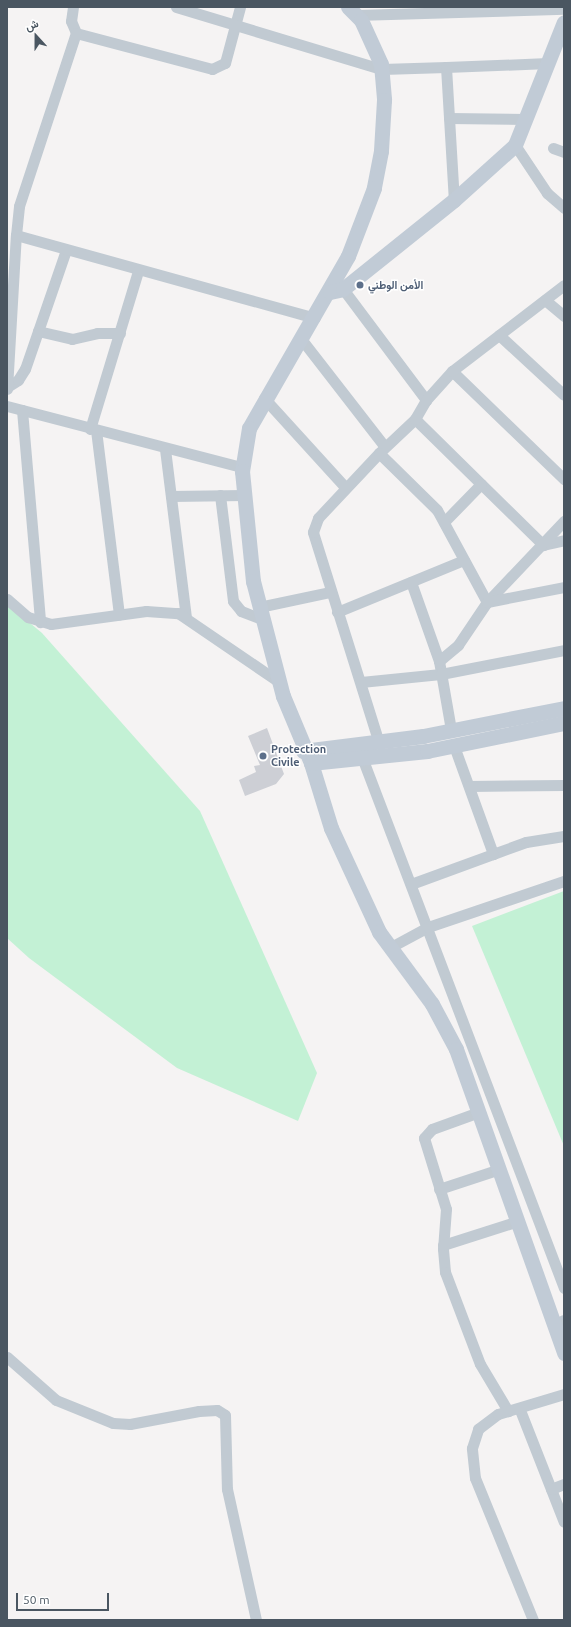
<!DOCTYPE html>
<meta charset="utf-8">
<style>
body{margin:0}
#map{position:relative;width:571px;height:1627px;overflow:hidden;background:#f5f3f3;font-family:Ubuntu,Vazirmatn,sans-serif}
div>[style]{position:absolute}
.green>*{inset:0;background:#c3f1d5}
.building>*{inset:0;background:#cdcfd5}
.street>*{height:11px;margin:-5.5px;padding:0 5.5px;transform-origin:5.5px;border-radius:5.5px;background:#c1cad2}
.secondary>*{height:15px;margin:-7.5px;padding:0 7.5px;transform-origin:7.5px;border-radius:7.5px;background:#c1cbd6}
.dots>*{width:11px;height:11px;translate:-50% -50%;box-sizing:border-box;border:2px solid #fff;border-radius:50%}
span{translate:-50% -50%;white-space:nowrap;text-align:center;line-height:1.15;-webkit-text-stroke:3px #fff;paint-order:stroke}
.service-label{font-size:11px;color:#4e5e75;font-weight:700}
.left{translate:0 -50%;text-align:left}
.frame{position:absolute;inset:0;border:8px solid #4a5661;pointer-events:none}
.north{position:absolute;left:16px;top:16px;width:40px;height:40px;-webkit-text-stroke:3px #fff;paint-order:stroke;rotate:339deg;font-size:11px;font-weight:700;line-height:16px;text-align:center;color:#4a5661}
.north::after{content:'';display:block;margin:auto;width:14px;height:18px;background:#4a5661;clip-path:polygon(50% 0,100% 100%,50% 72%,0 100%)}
.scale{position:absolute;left:16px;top:1593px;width:93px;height:18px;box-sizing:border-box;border:2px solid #4a5661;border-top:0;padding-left:5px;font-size:12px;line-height:14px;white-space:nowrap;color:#4a5661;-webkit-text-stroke:3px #fff;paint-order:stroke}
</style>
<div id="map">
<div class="green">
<div style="clip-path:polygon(7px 604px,42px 633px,200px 811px,317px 1073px,298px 1121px,177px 1068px,29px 958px,7px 938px)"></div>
<div style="clip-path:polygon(564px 891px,564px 1146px,472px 926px)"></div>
</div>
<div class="building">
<div style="clip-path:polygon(267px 728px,284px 774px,276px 784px,245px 796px,239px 780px,256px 772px,254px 766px,260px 765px,248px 736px)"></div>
</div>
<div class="street">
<div style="left:73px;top:7px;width:14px;rotate:98deg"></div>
<div style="left:71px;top:21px;width:13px;rotate:67deg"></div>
<div style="left:76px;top:33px;width:141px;rotate:14.8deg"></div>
<div style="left:212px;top:69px;width:14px;rotate:-25deg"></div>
<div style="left:225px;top:63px;width:58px;rotate:-75deg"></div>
<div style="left:176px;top:7px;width:215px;rotate:16.8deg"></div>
<div style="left:382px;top:69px;width:64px;rotate:-1.8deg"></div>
<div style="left:446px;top:67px;width:133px;rotate:86.6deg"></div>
<div style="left:356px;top:15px;width:208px;rotate:-1.7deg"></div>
<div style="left:446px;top:67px;width:102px;rotate:-2.2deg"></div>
<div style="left:449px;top:118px;width:77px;rotate:0.7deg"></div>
<div style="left:515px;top:145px;width:58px;rotate:56.3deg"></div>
<div style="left:547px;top:193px;width:23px;rotate:41deg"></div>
<div style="left:553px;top:148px;width:12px;rotate:20deg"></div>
<div style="left:16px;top:235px;width:29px;rotate:-84deg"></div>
<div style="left:19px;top:206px;width:182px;rotate:-71.8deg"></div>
<div style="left:343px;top:289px;width:139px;rotate:53.2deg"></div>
<div style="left:545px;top:300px;width:25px;rotate:40deg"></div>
<div style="left:38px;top:331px;width:35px;rotate:13deg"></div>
<div style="left:72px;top:339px;width:26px;rotate:-13deg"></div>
<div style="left:97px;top:333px;width:23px"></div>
<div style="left:499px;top:335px;width:88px;rotate:42.7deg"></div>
<div style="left:302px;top:340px;width:135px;rotate:52.2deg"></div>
<div style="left:452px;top:371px;width:156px;rotate:44deg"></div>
<div style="left:7px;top:387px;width:13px;rotate:-32deg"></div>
<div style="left:18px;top:380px;width:13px;rotate:-58deg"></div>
<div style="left:25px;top:369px;width:126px;rotate:-71deg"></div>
<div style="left:7px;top:389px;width:154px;rotate:-86.7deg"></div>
<div style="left:16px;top:235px;width:310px;rotate:15.5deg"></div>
<div style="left:264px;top:398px;width:120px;rotate:47.7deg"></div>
<div style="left:7px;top:406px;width:243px;rotate:14.6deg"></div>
<div style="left:22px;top:410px;width:213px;rotate:85.1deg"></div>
<div style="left:415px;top:419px;width:180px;rotate:44.5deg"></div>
<div style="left:543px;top:545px;width:22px;rotate:-13deg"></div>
<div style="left:90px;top:429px;width:165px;rotate:-73.1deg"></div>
<div style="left:96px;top:430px;width:186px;rotate:82.9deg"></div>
<div style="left:165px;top:449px;width:169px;rotate:82.9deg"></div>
<div style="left:379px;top:453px;width:50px;rotate:-43.4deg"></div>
<div style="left:415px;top:419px;width:22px;rotate:-60deg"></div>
<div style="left:426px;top:400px;width:39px;rotate:-48deg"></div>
<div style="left:452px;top:371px;width:141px;rotate:-37.5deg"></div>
<div style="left:220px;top:495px;width:107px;rotate:83deg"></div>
<div style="left:233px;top:601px;width:13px;rotate:51deg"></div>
<div style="left:241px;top:611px;width:22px;rotate:21deg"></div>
<div style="left:171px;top:496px;width:73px;rotate:-0.8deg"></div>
<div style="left:444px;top:522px;width:53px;rotate:-45.8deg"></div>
<div style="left:411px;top:582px;width:84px;rotate:70.5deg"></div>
<div style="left:439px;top:661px;width:70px;rotate:80.1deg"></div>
<div style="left:7px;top:599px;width:28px;rotate:41deg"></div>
<div style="left:28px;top:617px;width:24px;rotate:17deg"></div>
<div style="left:51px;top:624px;width:96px;rotate:-7.8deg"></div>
<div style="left:146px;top:611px;width:32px;rotate:4deg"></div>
<div style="left:178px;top:613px;width:122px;rotate:34.3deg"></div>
<div style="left:259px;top:607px;width:73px;rotate:-11.9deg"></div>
<div style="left:337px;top:612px;width:137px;rotate:-22.3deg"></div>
<div style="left:439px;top:661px;width:25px;rotate:-40deg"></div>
<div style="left:458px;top:645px;width:52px;rotate:-56deg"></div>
<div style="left:487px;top:602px;width:112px;rotate:-46.5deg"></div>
<div style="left:361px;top:682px;width:80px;rotate:-5.7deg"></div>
<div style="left:441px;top:674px;width:125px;rotate:-11deg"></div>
<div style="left:379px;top:743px;width:221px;rotate:-107.4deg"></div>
<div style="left:313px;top:532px;width:15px;rotate:-70deg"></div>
<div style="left:318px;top:518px;width:89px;rotate:-46.8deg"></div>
<div style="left:379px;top:453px;width:81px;rotate:44.5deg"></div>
<div style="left:437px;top:510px;width:105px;rotate:61.5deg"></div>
<div style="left:487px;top:602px;width:78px;rotate:-11deg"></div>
<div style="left:454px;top:746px;width:115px;rotate:70.1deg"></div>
<div style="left:493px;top:854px;width:35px;rotate:-20deg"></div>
<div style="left:526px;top:842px;width:38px;rotate:-9deg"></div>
<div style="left:363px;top:760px;width:565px;rotate:69.16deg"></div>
<div style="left:469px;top:786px;width:95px;rotate:-0.6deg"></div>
<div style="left:411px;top:884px;width:87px;rotate:-20.1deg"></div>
<div style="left:389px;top:948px;width:44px;rotate:-28.3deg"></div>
<div style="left:428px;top:927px;width:144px;rotate:-18.7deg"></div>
<div style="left:479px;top:1112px;width:50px;rotate:160.1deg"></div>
<div style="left:432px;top:1129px;width:12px;rotate:132deg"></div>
<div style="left:424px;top:1138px;width:74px;rotate:72.8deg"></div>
<div style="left:446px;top:1209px;width:40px;rotate:94.3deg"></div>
<div style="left:443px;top:1249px;width:23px;rotate:85deg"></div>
<div style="left:445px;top:1272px;width:98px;rotate:69.2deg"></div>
<div style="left:480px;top:1364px;width:55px;rotate:59.2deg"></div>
<div style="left:439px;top:1189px;width:64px;rotate:-18.2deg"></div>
<div style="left:443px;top:1245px;width:79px;rotate:-17.7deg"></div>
<div style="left:554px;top:1325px;width:11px;rotate:-27deg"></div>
<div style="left:7px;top:1357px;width:65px;rotate:41.3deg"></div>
<div style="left:56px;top:1400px;width:61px;rotate:22deg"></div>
<div style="left:113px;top:1423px;width:17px;rotate:3deg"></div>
<div style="left:130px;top:1424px;width:70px;rotate:-10.7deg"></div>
<div style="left:199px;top:1411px;width:18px;rotate:-3deg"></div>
<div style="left:217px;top:1410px;width:9px;rotate:32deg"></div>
<div style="left:225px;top:1415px;width:74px;rotate:88.5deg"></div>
<div style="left:227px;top:1489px;width:134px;rotate:77.5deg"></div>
<div style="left:520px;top:1410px;width:120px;rotate:68.6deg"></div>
<div style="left:551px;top:1489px;width:14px;rotate:-21deg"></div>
<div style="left:533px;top:1620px;width:153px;rotate:-112.2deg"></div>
<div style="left:475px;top:1478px;width:30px;rotate:-96deg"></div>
<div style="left:472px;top:1448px;width:20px;rotate:-72deg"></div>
<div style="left:478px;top:1429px;width:25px;rotate:-37deg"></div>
<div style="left:498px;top:1414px;width:69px;rotate:-16.9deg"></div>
</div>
<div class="secondary">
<div style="left:348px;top:7px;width:18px;rotate:45deg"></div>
<div style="left:361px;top:20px;width:48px;rotate:65.6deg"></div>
<div style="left:381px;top:64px;width:36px;rotate:85deg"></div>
<div style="left:384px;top:100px;width:51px;rotate:93.4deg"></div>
<div style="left:381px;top:151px;width:38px;rotate:101deg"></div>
<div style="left:374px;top:188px;width:73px;rotate:110.9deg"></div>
<div style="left:348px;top:256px;width:198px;rotate:119.9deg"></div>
<div style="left:249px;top:428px;width:44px;rotate:99.2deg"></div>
<div style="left:242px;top:471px;width:111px;rotate:84.3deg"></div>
<div style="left:253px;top:581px;width:119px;rotate:75.4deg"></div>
<div style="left:283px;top:696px;width:73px;rotate:67.3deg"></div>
<div style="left:311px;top:763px;width:68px;rotate:72.9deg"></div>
<div style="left:331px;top:828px;width:115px;rotate:65.2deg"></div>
<div style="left:379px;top:932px;width:89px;rotate:53.6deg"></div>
<div style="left:432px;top:1004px;width:51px;rotate:61.9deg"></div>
<div style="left:456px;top:1049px;width:323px;rotate:70.4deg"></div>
<div style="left:330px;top:292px;width:13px;rotate:-13deg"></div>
<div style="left:343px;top:289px;width:142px;rotate:-38.7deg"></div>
<div style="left:454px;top:200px;width:82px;rotate:-42deg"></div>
<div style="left:515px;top:145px;width:132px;rotate:-68.3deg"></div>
<div style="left:303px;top:751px;width:121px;rotate:-7.1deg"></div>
<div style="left:423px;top:736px;width:144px;rotate:-11.2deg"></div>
<div style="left:311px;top:763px;width:117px;rotate:-5.9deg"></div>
<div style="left:427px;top:751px;width:140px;rotate:-11.6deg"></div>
</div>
<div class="dots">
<div style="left:360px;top:285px;background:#5c6f8a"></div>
<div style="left:263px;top:756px;background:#5c6f8a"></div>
</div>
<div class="service-label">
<span class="left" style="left:368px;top:285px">الأمن الوطني</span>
<span class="left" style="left:271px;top:756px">Protection<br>Civile</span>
</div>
<div class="frame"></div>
<div class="north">ش</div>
<div class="scale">50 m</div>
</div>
